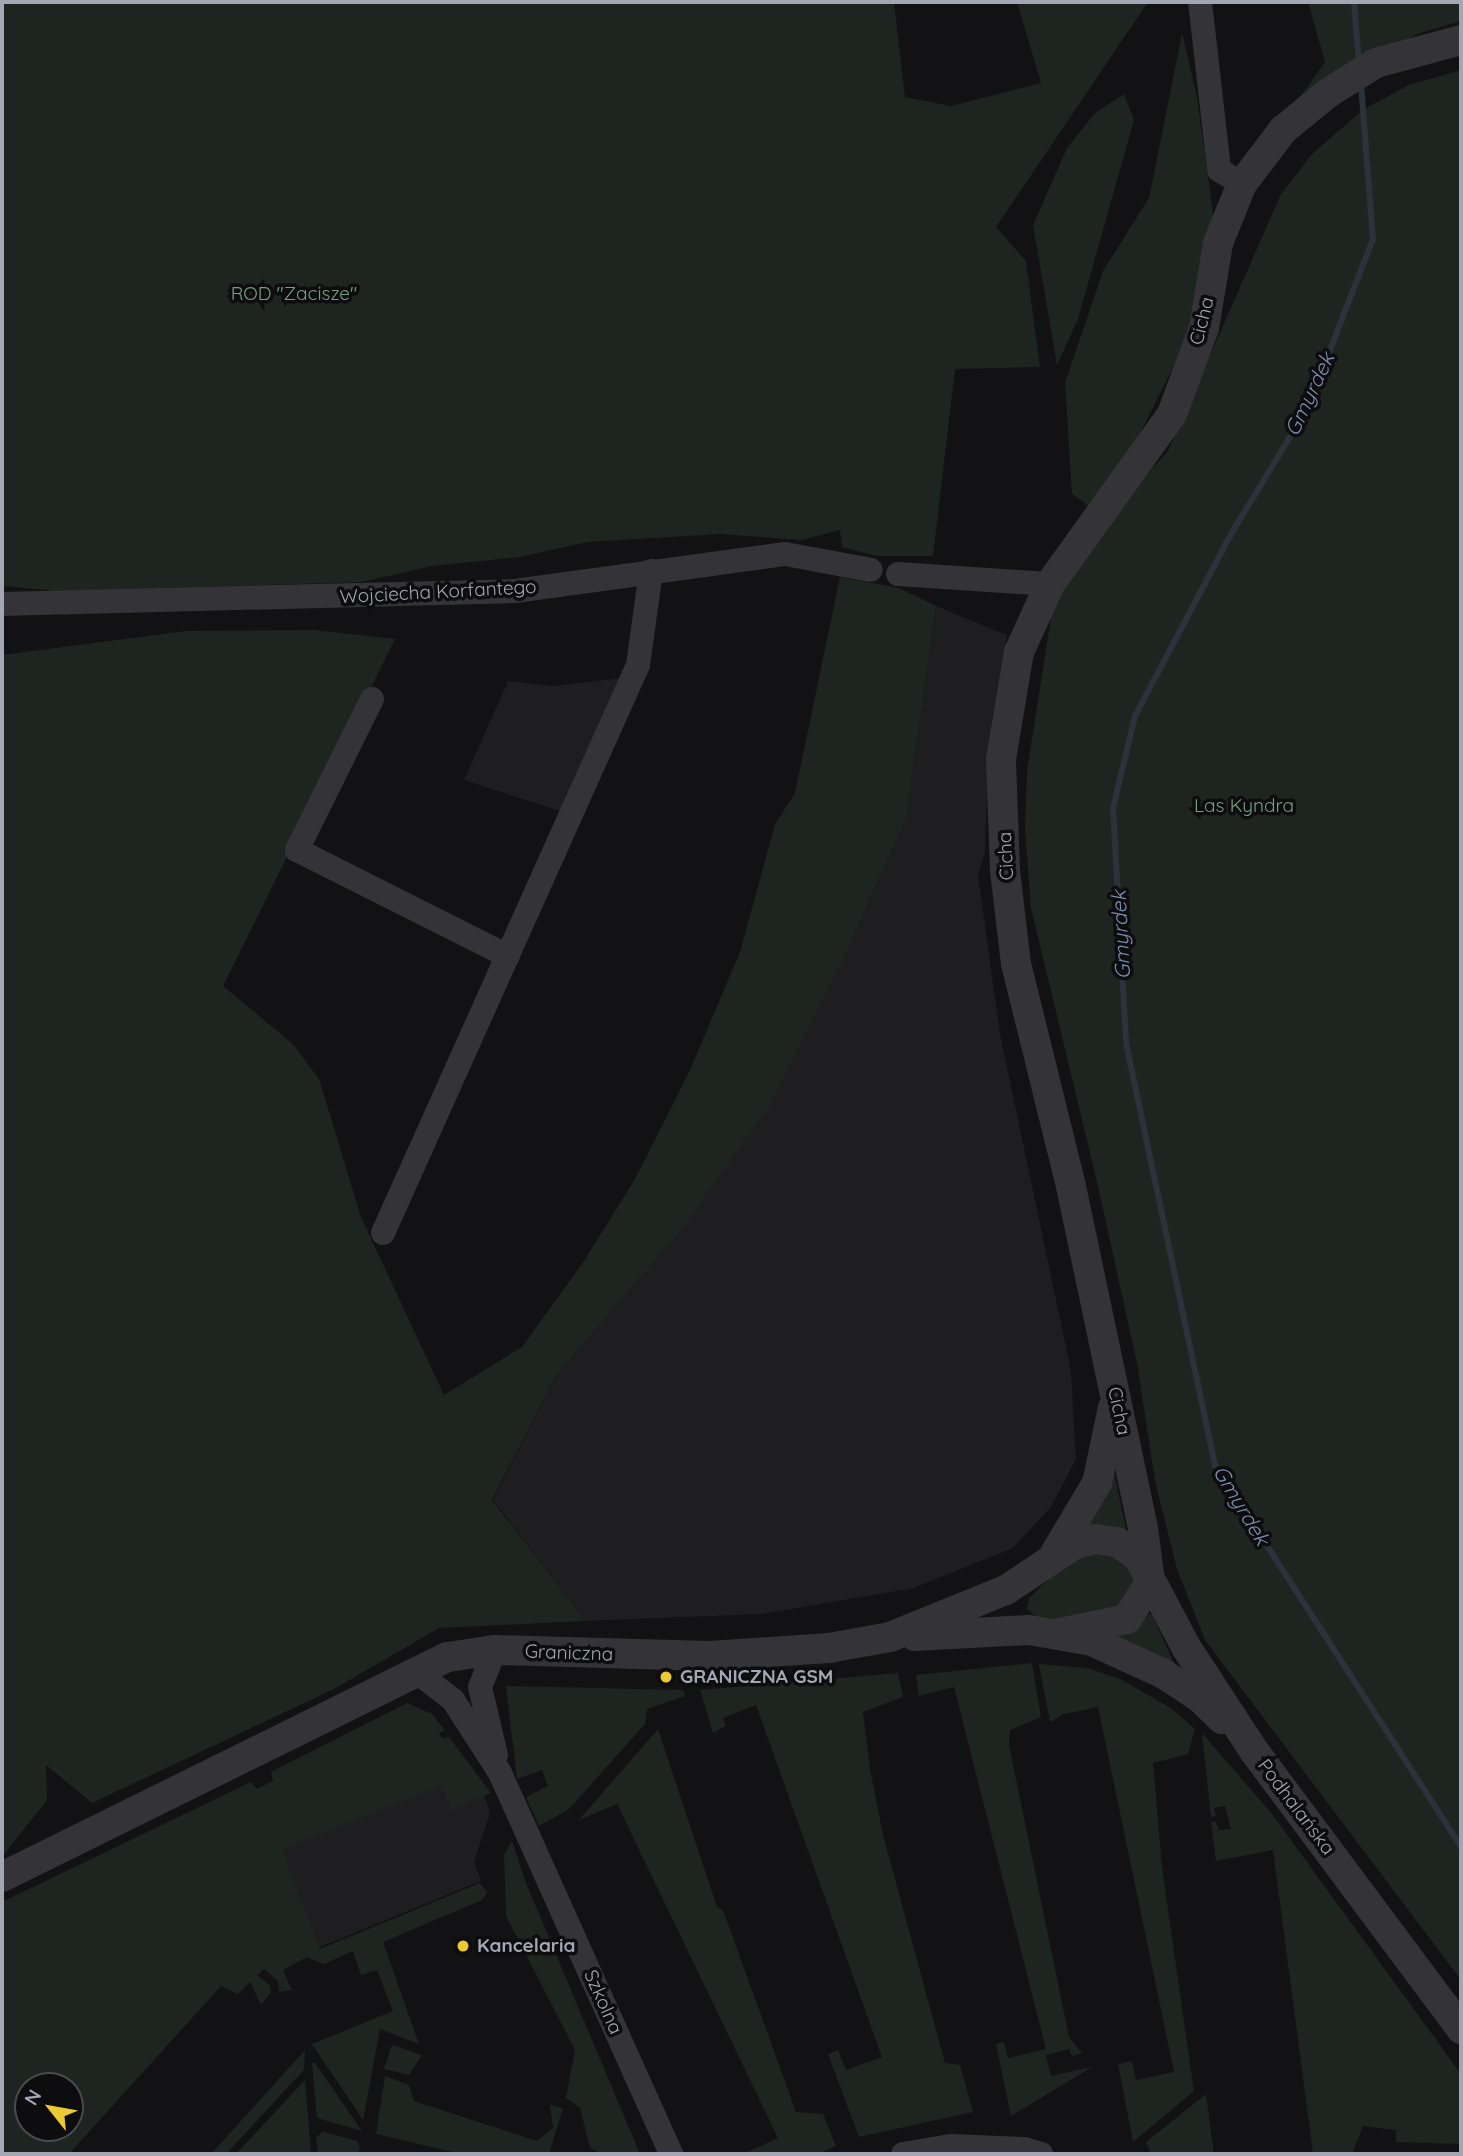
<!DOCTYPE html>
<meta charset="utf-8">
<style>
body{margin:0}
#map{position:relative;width:1463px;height:2156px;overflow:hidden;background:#121113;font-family:Quicksand,sans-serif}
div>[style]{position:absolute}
.built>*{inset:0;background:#1e1d20}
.green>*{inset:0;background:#1e2520}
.stream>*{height:6px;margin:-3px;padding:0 3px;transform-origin:3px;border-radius:3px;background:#2b323b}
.minor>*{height:24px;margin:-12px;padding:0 12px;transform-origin:12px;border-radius:12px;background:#333338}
.tertiary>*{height:30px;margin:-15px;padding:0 15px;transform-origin:15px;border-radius:15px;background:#333338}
.dots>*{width:19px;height:19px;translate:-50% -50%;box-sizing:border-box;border:4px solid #0d0c0e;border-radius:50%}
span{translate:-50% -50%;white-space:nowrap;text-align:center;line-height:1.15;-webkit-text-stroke:7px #0d0c0e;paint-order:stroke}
.park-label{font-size:19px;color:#7a9e82}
.street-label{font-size:19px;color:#a3a6b3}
.poi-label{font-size:19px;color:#a3a6b3;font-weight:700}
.left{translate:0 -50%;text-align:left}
.water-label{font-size:21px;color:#7b8eae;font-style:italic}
.frame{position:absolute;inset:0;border:4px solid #a3a6b3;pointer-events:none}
.north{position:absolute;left:14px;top:2072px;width:70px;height:70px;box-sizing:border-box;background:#0d0c0e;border:2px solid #494a50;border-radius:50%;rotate:301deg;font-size:19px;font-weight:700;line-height:28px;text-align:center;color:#a3a6b3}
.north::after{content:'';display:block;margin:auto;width:24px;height:32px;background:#ebc931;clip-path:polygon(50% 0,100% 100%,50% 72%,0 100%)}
</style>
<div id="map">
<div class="built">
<div style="clip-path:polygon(936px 606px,1007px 635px,989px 739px,985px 852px,978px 875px,1000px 1034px,1071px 1371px,1076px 1459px,1051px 1507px,1013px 1548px,914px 1588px,762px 1614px,586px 1621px,493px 1500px,557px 1374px,678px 1234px,843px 960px,906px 819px)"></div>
<div style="clip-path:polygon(623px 678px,563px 812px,464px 780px,508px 681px,553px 686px)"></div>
<div style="clip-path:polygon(441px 1785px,484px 1795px,490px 1813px,474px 1862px,481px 1881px,313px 1950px,275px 1852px)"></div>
</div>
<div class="green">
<div style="clip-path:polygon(2px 2px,894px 2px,905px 97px,951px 106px,1041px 83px,1017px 2px,1148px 2px,996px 227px,1026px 261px,1040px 367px,955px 369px,933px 556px,877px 556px,842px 547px,840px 530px,802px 540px,720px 534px,587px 542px,520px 557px,432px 566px,362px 582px,57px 591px,2px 586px)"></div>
<div style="clip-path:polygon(1308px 2px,1461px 2px,1461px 21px,1417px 34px,1332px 82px,1281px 124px,1325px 62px)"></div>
<div style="clip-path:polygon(1182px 33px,1197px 97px,1213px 213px,1191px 332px,1137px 439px,1090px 507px,1072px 494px,1065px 383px,1103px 271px,1149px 198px)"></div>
<div style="clip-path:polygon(1461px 70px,1461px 1980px,1205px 1640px,1177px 1569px,1155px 1481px,1137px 1363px,1097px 1182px,1031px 908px,1025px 829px,1027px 771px,1054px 598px,1108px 518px,1168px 451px,1281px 194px,1313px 153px,1364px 109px,1409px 85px)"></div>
<div style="clip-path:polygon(1124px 94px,1134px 120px,1078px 319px,1057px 365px,1033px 225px,1067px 148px,1095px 113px)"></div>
<div style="clip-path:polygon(840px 577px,899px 588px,936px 606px,906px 819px,843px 960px,772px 1102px,678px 1234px,557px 1374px,492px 1500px,586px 1621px,439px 1628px,336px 1688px,92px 1803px,46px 1765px,47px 1800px,2px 1857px,2px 655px,186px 631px,314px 630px,395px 639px,223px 986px,293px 1044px,319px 1079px,361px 1217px,444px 1395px,522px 1347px,582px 1264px,635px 1179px,690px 1070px,740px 952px,775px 824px,795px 793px)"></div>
<div style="clip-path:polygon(1114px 1472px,1127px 1534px,1084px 1528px)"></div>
<div style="clip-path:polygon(1098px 1550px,1120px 1558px,1136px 1577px,1127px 1606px,1065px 1621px,1039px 1618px,1027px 1609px,1029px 1598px,1054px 1574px,1080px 1555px)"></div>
<div style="clip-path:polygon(1150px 1613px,1153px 1617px,1178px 1672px,1110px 1639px,1138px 1626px)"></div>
<div style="clip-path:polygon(1032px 1663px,1041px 1717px,1010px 1730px,1009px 1745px,1069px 2037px,1082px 2053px,1072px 2056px,1069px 2049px,1046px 2055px,1051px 2076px,1092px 2067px,1011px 2116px,996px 2044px,1004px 2042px,1008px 2058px,1046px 2049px,954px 1687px,919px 1696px,916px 1675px)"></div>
<div style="clip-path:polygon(1039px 1664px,1087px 1668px,1120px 1679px,1171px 1708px,1195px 1729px,1188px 1754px,1153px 1763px,1162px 1867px,1194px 2091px,1133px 2142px,1118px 2064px,1132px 2061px,1136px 2080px,1174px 2072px,1098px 1707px,1064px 1714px,1050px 1722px)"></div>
<div style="clip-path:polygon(898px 1673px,903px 1697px,863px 1712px,870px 1769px,883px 1835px,945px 2063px,960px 2065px,973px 2112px,859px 2137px,828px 2054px,838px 2050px,846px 2070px,882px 2057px,756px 1705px,723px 1718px,726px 1726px,713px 1733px,700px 1690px)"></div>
<div style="clip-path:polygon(506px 1686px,683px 1690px,685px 1696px,647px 1709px,645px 1724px,569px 1809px,539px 1826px,526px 1797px,548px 1786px,542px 1770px,517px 1779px)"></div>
<div style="clip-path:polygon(evenodd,407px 1703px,432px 1714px,445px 1731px,439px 1733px,442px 1738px,449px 1737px,491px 1793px,452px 1810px,441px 1786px,282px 1850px,320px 1949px,480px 1883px,487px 1893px,482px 1900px,383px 1942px,419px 2044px,380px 2029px,363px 2120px,312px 2044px,393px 2011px,377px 1970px,361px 1975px,353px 1951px,324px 1964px,307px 1957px,283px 1970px,292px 1990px,279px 1992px,278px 1981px,264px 1969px,257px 1975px,270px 1985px,271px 1992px,261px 2005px,250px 1982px,238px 1994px,221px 1986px,69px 2154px,2px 2154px,2px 1902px,251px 1782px,257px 1789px,273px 1781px,271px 1772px,407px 1703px,28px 2086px,70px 2086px,70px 2128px,28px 2128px,28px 2086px)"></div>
<div style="clip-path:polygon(658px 1729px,717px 1907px,723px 1910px,796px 2112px,823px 2114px,836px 2146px,818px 2154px,743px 2154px,778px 2138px,617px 1804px,579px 1820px)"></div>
<div style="clip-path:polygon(1202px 1733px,1272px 1814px,1461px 2074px,1461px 2144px,1396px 2142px,1396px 2130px,1363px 2126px,1352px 2154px,1313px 2154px,1273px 1850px,1216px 1861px,1211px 1822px,1216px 1822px,1219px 1830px,1231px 1829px,1225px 1806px,1214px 1808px,1216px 1816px,1211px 1817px)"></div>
<div style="clip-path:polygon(512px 1841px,526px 1883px,640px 2154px,603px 2154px,590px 2148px,580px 2108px,566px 2098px,575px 2050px,506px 1916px,504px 1855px)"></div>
<div style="clip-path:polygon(392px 2045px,422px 2055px,409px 2075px,384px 2069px)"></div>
<div style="clip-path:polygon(305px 2050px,304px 2070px,226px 2154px,211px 2154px)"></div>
<div style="clip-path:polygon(312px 2063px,315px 2063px,362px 2131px,317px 2118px)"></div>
<div style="clip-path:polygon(385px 2076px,409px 2085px,414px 2101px,537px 2141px,553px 2128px,550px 2105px,563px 2108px,549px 2154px,461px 2154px,376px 2134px)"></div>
<div style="clip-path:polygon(305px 2080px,311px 2154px,236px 2154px)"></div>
<div style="clip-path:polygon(1206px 2094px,1214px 2154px,1151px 2154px,1146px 2142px)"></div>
<div style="clip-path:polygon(323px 2132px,358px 2141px,360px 2150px,357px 2154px,318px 2154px,316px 2137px)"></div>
</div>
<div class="stream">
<div style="left:1354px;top:2px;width:61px;rotate:85.3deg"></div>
<div style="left:1361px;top:84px;width:155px;rotate:85.6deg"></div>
<div style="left:1373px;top:239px;width:180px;rotate:111.2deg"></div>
<div style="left:1308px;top:407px;width:151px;rotate:121.2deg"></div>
<div style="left:1230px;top:536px;width:204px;rotate:117.8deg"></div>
<div style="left:1135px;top:716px;width:95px;rotate:103.4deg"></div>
<div style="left:1113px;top:808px;width:235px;rotate:86.8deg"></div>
<div style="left:1126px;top:1043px;width:431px;rotate:78.1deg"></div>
<div style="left:1215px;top:1465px;width:454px;rotate:57.2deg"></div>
</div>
<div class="minor">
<div style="left:1200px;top:2px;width:169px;rotate:83.5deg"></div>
<div style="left:1219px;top:170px;width:27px;rotate:31deg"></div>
<div style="left:898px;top:574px;width:152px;rotate:3.8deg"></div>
<div style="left:2px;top:604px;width:513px;rotate:-1.45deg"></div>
<div style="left:515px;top:591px;width:273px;rotate:-7.8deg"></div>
<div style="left:785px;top:554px;width:87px;rotate:10.5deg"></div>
<div style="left:372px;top:699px;width:169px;rotate:116.4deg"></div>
<div style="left:297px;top:850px;width:236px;rotate:26.7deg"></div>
<div style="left:383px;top:1233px;width:623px;rotate:-65.82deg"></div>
<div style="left:638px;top:665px;width:95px;rotate:-82.1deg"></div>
<div style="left:495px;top:1650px;width:40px;rotate:112deg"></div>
<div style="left:480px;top:1687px;width:70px;rotate:76.8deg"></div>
<div style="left:417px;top:1672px;width:46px;rotate:37.9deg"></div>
<div style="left:453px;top:1700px;width:87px;rotate:57.2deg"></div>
<div style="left:500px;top:1773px;width:418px;rotate:65.8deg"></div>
<div style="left:903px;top:2154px;width:49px;rotate:-9.5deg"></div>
<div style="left:951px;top:2146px;width:73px;rotate:2.4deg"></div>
<div style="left:1024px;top:2149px;width:18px;rotate:16deg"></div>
</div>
<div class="tertiary">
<div style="left:1054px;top:1555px;width:84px;rotate:-59.2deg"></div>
<div style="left:1097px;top:1483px;width:77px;rotate:-78deg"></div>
<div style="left:1060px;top:1633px;width:68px;rotate:-11.8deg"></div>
<div style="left:1127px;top:1619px;width:44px;rotate:-58.1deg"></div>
<div style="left:1150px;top:1582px;width:54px;rotate:-97.4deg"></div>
<div style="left:1143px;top:1528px;width:349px;rotate:-101.9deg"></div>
<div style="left:1071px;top:1186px;width:229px;rotate:-103.9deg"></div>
<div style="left:1016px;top:964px;width:95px;rotate:-96.7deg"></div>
<div style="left:1005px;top:870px;width:111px;rotate:-92.1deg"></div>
<div style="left:1001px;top:759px;width:109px;rotate:-80.5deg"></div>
<div style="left:1019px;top:652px;width:75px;rotate:-65.5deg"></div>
<div style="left:1050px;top:584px;width:209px;rotate:-54.3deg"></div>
<div style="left:1172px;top:414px;width:92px;rotate:-69.6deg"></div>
<div style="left:1204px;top:328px;width:86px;rotate:-80.6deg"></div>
<div style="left:1218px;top:243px;width:64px;rotate:-67.9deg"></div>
<div style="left:1242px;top:184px;width:68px;rotate:-52.8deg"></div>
<div style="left:1283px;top:130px;width:58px;rotate:-39.4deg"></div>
<div style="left:1328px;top:93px;width:57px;rotate:-32deg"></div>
<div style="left:1376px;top:63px;width:88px;rotate:-15.1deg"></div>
<div style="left:915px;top:1636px;width:114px;rotate:-3deg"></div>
<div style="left:1029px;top:1630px;width:64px;rotate:9.9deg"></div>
<div style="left:1092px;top:1641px;width:77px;rotate:24.6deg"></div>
<div style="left:1162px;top:1673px;width:44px;rotate:33deg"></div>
<div style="left:1199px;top:1697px;width:32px;rotate:44deg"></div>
<div style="left:2px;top:1877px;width:497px;rotate:-26.3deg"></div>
<div style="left:448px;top:1657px;width:48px;rotate:-8.5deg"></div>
<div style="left:495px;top:1650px;width:214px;rotate:1.6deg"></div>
<div style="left:709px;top:1656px;width:120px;rotate:-3.8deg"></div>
<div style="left:829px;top:1648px;width:62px;rotate:-10.2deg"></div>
<div style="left:890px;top:1637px;width:125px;rotate:-22.1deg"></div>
<div style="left:1006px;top:1590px;width:83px;rotate:-33.7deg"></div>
<div style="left:1075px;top:1544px;width:21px;rotate:-14deg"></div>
<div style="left:1095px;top:1539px;width:22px;rotate:8deg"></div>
<div style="left:1117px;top:1542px;width:25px;rotate:34deg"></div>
<div style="left:1138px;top:1556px;width:103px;rotate:62.2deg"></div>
<div style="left:1186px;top:1647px;width:124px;rotate:56.8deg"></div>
<div style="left:1254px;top:1751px;width:347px;rotate:53.3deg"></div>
</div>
<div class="dots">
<div style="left:666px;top:1677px;background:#ebc931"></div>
<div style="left:463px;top:1946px;background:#ebc931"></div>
</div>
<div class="park-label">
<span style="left:294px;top:294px">ROD "Zacisze"</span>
<span style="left:1244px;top:806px">Las Kyndra</span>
</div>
<div class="street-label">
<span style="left:1202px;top:321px;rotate:-76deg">Cicha</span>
<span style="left:438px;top:592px;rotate:-3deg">Wojciecha Korfantego</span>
<span style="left:1006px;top:856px;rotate:-93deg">Cicha</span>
<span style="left:1119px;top:1411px;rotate:78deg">Cicha</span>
<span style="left:569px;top:1653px;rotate:2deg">Graniczna</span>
<span style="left:1296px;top:1807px;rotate:53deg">Podhalańska</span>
<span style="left:603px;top:2002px;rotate:66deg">Szkolna</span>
</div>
<div class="poi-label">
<span class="left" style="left:680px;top:1677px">GRANICZNA GSM</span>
<span class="left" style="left:477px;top:1946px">Kancelaria</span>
</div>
<div class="water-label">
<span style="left:1309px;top:394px;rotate:-65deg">Gmyrdek</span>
<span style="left:1120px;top:935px;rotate:-93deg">Gmyrdek</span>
<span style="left:1242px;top:1505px;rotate:59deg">Gmyrdek</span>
</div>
<div class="frame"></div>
<div class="north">N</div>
</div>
